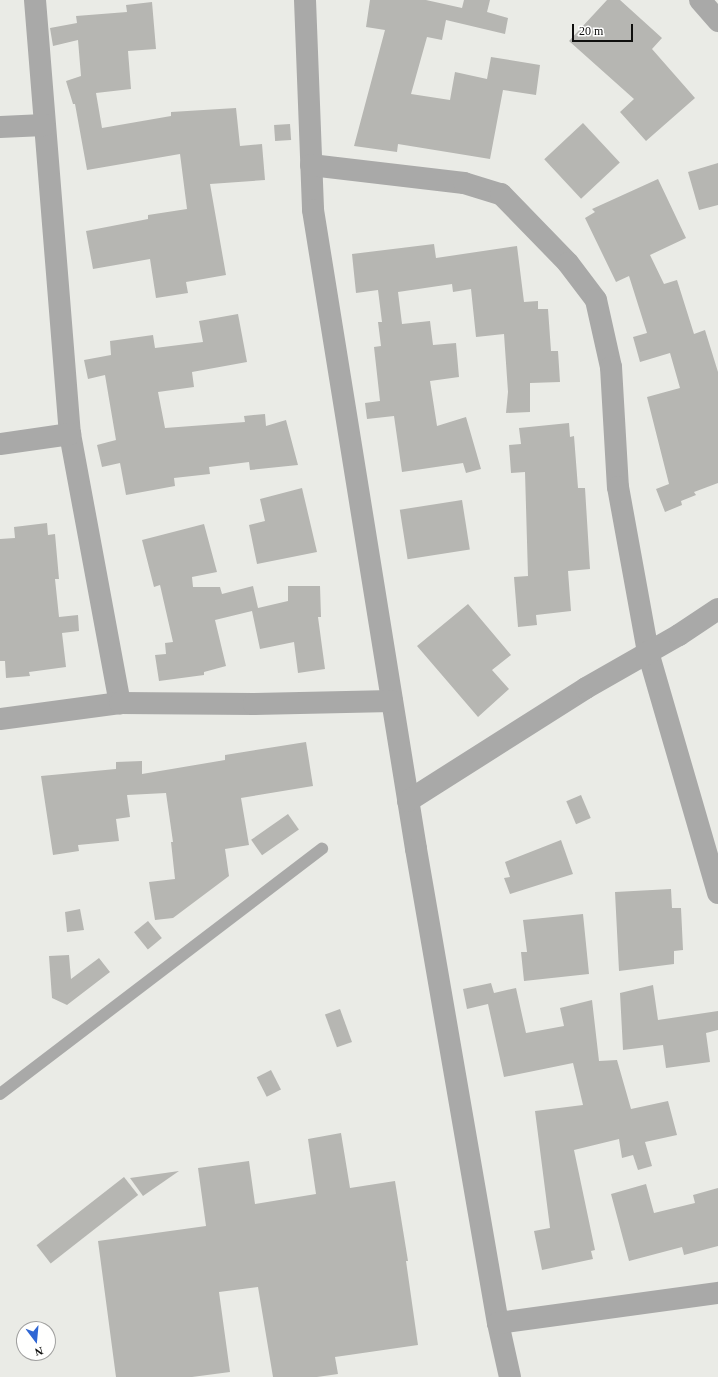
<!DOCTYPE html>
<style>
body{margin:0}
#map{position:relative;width:718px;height:1377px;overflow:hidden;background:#eaebe6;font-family:Georgia,serif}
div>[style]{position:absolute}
.building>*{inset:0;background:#b6b6b2;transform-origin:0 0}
.lane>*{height:12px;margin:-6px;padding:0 6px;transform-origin:6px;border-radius:6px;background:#a9a9a8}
.street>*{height:22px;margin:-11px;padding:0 11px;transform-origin:11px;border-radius:11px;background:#a9a9a8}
span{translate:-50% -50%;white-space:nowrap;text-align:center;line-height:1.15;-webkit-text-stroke:3px #fffffe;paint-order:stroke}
.north{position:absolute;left:16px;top:1321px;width:40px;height:40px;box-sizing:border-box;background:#fffffe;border:1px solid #9f9f9e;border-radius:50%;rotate:164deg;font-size:11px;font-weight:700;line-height:16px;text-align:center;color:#0e0e0d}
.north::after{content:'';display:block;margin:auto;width:14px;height:18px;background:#2f66d4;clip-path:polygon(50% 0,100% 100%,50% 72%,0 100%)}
.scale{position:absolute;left:572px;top:24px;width:61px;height:18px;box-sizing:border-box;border:2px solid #0e0e0d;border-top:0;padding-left:5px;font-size:12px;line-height:14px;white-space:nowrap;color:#0e0e0d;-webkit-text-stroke:3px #fffffe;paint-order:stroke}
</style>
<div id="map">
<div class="building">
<div style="clip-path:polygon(370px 0,426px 0,462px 8px,464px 0,490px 0,487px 12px,508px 18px,505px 34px,446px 20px,442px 40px,427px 37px,411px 94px,450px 100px,455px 72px,487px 79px,491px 57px,540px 65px,536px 95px,503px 90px,490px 159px,398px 144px,397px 152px,354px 146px,385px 30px,366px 27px)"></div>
<div style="clip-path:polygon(607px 0,620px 0,662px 38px,652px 49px,695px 98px,646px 141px,620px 112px,634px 99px,569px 41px)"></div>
<div style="clip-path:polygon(152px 2px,156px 49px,128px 51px,131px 89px,96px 93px,102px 128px,171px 116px,171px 112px,236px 108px,240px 146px,262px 144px,265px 180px,210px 184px,226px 275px,186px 282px,188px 293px,156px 298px,150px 259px,93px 269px,86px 231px,148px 219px,148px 215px,187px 209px,180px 154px,87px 170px,75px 104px,73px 104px,66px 81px,81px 76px,78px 40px,53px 46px,50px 28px,77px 23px,76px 16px,127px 12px,126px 5px)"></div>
<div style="left:583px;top:123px;width:54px;height:53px;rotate:47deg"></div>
<div style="left:290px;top:124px;width:16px;height:16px;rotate:86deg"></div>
<div style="clip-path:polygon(718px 163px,718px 205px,699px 210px,688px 172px)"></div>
<div style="clip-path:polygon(658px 179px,686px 238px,650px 255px,664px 284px,677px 280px,694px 334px,705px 330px,718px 372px,718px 483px,694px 492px,696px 495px,681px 501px,682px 505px,665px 512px,656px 489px,669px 484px,647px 397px,680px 388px,670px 353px,640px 362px,633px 337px,647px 333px,629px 276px,616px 282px,585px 218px,595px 212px,592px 209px)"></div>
<div style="clip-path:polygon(434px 244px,436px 258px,517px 246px,524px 302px,538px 301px,538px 309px,548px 309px,551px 351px,558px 351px,560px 382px,530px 383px,530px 412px,506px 413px,508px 392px,504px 334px,476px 337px,471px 289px,453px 292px,452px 284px,398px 292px,402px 324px,430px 321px,433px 345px,456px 343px,459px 377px,430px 381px,437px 426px,466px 417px,481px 469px,466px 473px,463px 463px,402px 472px,394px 416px,367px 419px,365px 403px,380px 401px,374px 347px,381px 346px,378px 322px,382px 322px,378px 290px,356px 293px,352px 254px)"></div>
<div style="clip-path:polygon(238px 314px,247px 362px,192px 372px,194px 387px,158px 392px,165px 428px,245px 422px,244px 416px,265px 414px,266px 426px,286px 420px,298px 465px,250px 470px,249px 462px,209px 467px,210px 474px,174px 478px,175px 486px,126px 495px,120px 463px,102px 467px,97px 445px,116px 440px,105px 375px,88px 379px,84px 360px,111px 355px,110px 341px,153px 335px,155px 348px,203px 342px,199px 321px)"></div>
<div style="clip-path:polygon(569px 423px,570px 437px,574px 436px,578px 488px,585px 488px,590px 569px,568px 571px,571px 611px,536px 615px,537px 625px,518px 627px,514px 577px,528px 576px,525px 472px,511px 473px,509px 445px,521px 444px,519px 428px)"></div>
<div style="clip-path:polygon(302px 488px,317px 552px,257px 564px,249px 525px,265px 521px,260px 499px)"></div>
<div style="left:462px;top:500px;width:50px;height:63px;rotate:81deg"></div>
<div style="clip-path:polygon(47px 523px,48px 535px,55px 534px,59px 579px,55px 579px,59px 617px,78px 615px,79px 631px,62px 633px,66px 667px,29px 672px,30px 676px,6px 678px,5px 661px,0 661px,0 539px,15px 538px,14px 527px)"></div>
<div style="clip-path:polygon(204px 524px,217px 572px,192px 577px,193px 587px,220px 587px,222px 594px,253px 586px,258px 608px,288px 601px,288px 586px,320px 586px,321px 617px,318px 617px,325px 669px,298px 673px,294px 642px,260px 649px,252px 611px,215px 620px,226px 666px,204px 672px,204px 675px,159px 681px,155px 655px,166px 654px,165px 643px,173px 642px,160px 585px,154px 587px,142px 540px)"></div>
<div style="clip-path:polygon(468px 604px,511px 655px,492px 670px,509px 689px,478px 717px,417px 646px)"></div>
<div style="clip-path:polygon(306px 742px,313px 786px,241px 798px,249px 845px,225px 849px,229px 876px,173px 918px,155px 920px,149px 882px,175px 879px,171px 842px,173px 842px,166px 793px,127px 795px,130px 817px,116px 819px,119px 841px,78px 845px,79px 851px,53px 855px,41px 776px,116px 769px,116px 762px,142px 761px,142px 774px,225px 760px,225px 755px)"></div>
<div style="left:581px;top:795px;width:25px;height:16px;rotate:67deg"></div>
<div style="left:288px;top:814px;width:19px;height:45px;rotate:55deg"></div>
<div style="clip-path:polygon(561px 840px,573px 874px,510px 894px,504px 878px,510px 877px,505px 862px)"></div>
<div style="clip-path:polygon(671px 889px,672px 908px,681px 908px,683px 950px,674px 951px,674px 964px,619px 971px,615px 892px)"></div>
<div style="clip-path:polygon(80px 909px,84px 930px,67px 932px,65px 912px)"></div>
<div style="clip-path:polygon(583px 914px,589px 974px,524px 981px,521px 952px,527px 952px,523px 920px)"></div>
<div style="left:148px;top:921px;width:22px;height:18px;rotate:51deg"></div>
<div style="clip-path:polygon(69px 955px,71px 979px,99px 958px,110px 972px,67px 1005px,52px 998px,49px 956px)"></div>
<div style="clip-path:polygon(491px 983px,494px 993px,516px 988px,526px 1033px,564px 1026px,560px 1008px,592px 1000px,599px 1061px,617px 1060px,631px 1109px,668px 1101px,677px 1135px,645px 1142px,652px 1166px,638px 1170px,633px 1155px,622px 1158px,619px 1139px,574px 1150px,595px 1250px,591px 1251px,593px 1259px,542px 1270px,534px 1231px,550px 1228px,535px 1111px,583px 1105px,573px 1063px,504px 1077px,488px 1004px,467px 1009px,463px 989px)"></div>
<div style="clip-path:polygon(653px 985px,658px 1020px,718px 1011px,718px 1030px,706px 1033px,710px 1062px,666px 1068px,663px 1045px,623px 1050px,620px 993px)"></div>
<div style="left:340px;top:1009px;width:35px;height:16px;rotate:70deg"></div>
<div style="left:271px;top:1070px;width:22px;height:16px;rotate:63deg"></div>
<div style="clip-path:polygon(341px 1133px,350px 1188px,395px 1181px,408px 1261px,406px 1261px,418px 1345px,335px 1357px,338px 1374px,317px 1377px,273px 1377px,258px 1287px,219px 1292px,230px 1372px,192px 1377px,116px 1377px,98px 1241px,206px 1226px,198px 1168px,249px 1161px,255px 1204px,316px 1194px,308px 1139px)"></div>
<div style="clip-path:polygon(179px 1171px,143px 1196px,130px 1178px)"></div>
<div style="left:124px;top:1177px;width:23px;height:111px;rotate:52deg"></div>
<div style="clip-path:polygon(646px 1184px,654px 1213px,695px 1203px,693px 1195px,718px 1188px,718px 1246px,684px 1255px,682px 1247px,629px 1261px,611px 1194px)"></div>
</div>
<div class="lane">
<div style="left:0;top:1094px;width:405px;rotate:-37.3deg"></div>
</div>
<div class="street">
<div style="left:35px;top:0;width:435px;rotate:85.4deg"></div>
<div style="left:70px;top:434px;width:274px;rotate:79.5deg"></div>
<div style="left:305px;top:0;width:210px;rotate:87.8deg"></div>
<div style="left:313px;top:210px;width:647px;rotate:80.84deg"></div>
<div style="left:416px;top:849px;width:481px;rotate:80.2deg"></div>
<div style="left:498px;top:1323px;width:55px;rotate:77.5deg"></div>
<div style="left:700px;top:0;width:28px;rotate:49deg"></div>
<div style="left:0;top:127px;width:44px;rotate:-2.6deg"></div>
<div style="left:311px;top:165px;width:154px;rotate:6.7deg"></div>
<div style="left:464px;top:183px;width:39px;rotate:17deg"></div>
<div style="left:501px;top:194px;width:96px;rotate:45.8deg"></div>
<div style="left:568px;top:263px;width:46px;rotate:52.9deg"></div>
<div style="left:596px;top:300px;width:69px;rotate:77.4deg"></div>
<div style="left:611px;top:367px;width:120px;rotate:86.7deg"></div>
<div style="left:618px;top:487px;width:168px;rotate:79.7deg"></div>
<div style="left:648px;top:652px;width:251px;rotate:73.8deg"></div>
<div style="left:0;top:444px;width:71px;rotate:-8.1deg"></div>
<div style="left:0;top:719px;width:121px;rotate:-7.6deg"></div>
<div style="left:120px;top:703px;width:134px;rotate:0.4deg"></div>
<div style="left:254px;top:704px;width:138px;rotate:-1.2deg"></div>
<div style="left:408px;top:801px;width:211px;rotate:-32.4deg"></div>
<div style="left:586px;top:688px;width:107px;rotate:-29.7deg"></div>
<div style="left:679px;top:635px;width:47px;rotate:-33.7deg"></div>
<div style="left:498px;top:1323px;width:222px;rotate:-7.8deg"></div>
</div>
<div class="north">N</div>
<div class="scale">20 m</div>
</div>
